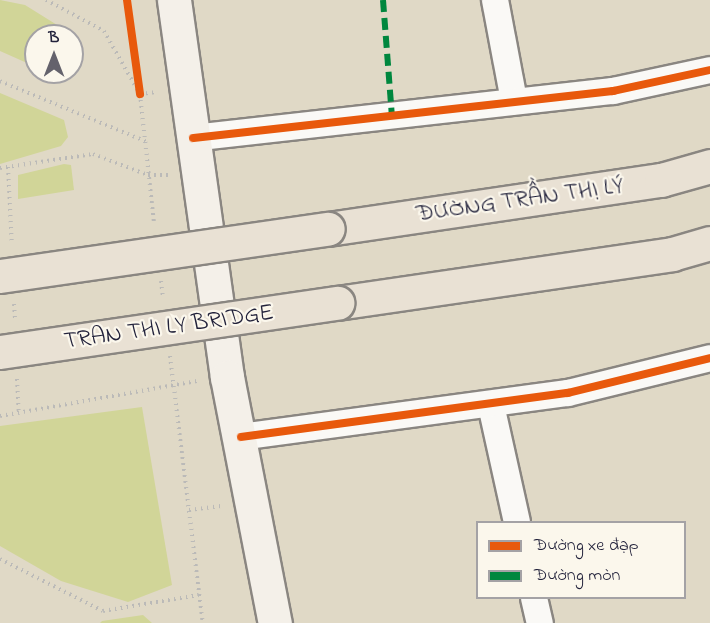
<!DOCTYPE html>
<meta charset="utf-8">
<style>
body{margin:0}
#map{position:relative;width:710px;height:623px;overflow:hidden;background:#e0d9c6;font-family:"Indie Flower",sans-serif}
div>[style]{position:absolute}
.green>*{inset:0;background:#d1d598}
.path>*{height:4px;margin-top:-2px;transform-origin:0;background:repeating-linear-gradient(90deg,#bbbab8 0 1.5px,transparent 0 6px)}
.roads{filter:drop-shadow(2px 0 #8a8681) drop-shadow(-2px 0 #8a8681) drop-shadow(0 2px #8a8681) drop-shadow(0 -2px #8a8681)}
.minor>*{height:26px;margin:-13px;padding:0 13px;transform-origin:13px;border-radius:13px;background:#faf9f6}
.secondary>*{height:33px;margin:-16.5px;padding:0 16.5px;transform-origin:16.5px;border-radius:16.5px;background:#f4f0e9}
.primary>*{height:33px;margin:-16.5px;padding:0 16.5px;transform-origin:16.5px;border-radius:16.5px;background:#e9e1d4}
.bridges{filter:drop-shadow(2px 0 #8a8681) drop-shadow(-2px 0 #8a8681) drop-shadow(0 2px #8a8681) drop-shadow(0 -2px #8a8681)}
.primary-bridge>*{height:33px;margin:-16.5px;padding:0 16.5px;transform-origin:16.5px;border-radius:16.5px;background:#e9e1d4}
.quiet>*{height:6px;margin-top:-3px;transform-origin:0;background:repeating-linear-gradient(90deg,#00873e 0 12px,transparent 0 18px)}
.cycleway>*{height:8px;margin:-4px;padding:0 4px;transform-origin:4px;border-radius:4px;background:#e8590c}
span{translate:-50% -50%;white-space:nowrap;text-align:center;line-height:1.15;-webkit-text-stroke:4.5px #fbf7ec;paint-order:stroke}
.street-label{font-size:24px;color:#22223b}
.legend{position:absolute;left:476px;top:521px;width:210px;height:78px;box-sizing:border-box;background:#fbf7ec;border:2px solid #a4a2a5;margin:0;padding:8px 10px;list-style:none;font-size:18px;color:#22223b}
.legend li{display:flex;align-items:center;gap:12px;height:30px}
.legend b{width:30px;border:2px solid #a4a2a5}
.north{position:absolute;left:24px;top:24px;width:60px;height:60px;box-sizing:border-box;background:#fbf7ec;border:2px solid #a4a2a5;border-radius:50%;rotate:0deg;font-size:16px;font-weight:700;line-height:24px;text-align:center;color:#22223b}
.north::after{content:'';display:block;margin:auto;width:21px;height:27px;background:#64626c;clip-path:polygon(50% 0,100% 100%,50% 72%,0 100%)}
</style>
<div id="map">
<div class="green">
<div style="clip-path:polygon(0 0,25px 5px,78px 38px,82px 53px,76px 73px,51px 72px,72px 72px,72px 36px,36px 36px,36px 67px,0 51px)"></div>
<div style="clip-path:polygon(0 93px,64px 120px,68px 137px,61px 146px,0 164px)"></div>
<div style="clip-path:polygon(64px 164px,71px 165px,74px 190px,18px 199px,18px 175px)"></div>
<div style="clip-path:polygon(142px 407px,172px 585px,128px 602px,61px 581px,0 546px,0 426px)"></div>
<div style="clip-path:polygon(143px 615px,152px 623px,100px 623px,102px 621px)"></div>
</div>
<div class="path">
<div style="left:46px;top:0;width:66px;rotate:28.1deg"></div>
<div style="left:104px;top:31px;width:73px;rotate:60.3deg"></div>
<div style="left:140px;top:94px;width:130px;rotate:83.8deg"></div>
<div style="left:0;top:81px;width:159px;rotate:22.5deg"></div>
<div style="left:140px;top:94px;width:17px;rotate:-7deg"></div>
<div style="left:8px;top:167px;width:78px;rotate:87.1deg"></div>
<div style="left:0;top:168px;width:94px;rotate:-8.6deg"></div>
<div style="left:93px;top:154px;width:59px;rotate:20.9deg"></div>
<div style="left:148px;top:175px;width:20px"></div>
<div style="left:161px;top:281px;width:17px;rotate:83deg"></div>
<div style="left:14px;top:304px;width:16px;rotate:86deg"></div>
<div style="left:170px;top:356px;width:269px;rotate:83deg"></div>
<div style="left:17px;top:379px;width:35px;rotate:87deg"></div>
<div style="left:0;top:416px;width:200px;rotate:-10.1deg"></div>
<div style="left:189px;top:510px;width:32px;rotate:-7deg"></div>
<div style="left:0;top:559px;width:115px;rotate:26.8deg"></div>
<div style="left:103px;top:611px;width:97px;rotate:-9.5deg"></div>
</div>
<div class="roads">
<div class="minor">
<div style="left:495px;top:0;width:103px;rotate:79.3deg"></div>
<div style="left:193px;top:138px;width:423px;rotate:-6.4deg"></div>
<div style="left:613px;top:91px;width:99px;rotate:-12.2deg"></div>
<div style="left:491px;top:405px;width:120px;rotate:77.5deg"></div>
<div style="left:241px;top:437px;width:330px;rotate:-7.7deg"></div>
<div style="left:568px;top:393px;width:146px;rotate:-13.8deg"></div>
<div style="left:534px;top:598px;width:26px;rotate:77deg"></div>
</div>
<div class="secondary">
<div style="left:174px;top:0;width:381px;rotate:82deg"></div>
<div style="left:227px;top:377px;width:251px;rotate:79deg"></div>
</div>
<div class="primary">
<div style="left:328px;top:229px;width:337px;rotate:-8.4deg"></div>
<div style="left:661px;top:180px;width:51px;rotate:-15.9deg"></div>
<div style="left:337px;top:303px;width:339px;rotate:-8.3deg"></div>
<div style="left:672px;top:254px;width:40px;rotate:-16deg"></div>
</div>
</div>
<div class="bridges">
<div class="primary-bridge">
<div style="left:0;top:276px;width:331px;rotate:-8.2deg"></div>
<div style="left:0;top:352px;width:341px;rotate:-8.3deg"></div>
</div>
</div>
<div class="quiet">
<div style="left:383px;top:0;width:117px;rotate:85.6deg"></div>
</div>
<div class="cycleway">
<div style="left:127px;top:0;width:95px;rotate:82.1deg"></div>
<div style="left:193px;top:138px;width:423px;rotate:-6.4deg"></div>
<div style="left:613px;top:91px;width:99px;rotate:-12.2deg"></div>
<div style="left:241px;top:437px;width:330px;rotate:-7.7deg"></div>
<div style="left:568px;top:393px;width:146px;rotate:-13.8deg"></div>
</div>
<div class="street-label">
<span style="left:520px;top:201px;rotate:-8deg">ĐƯỜNG TRẦN THỊ LÝ</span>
<span style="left:169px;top:328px;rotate:-8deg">TRAN THI LY BRIDGE</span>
</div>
<ul class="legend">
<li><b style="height:8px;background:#e8590c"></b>Đường xe đạp</li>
<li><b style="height:8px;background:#00873e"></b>Đường mòn</li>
</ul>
<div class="north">B</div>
</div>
